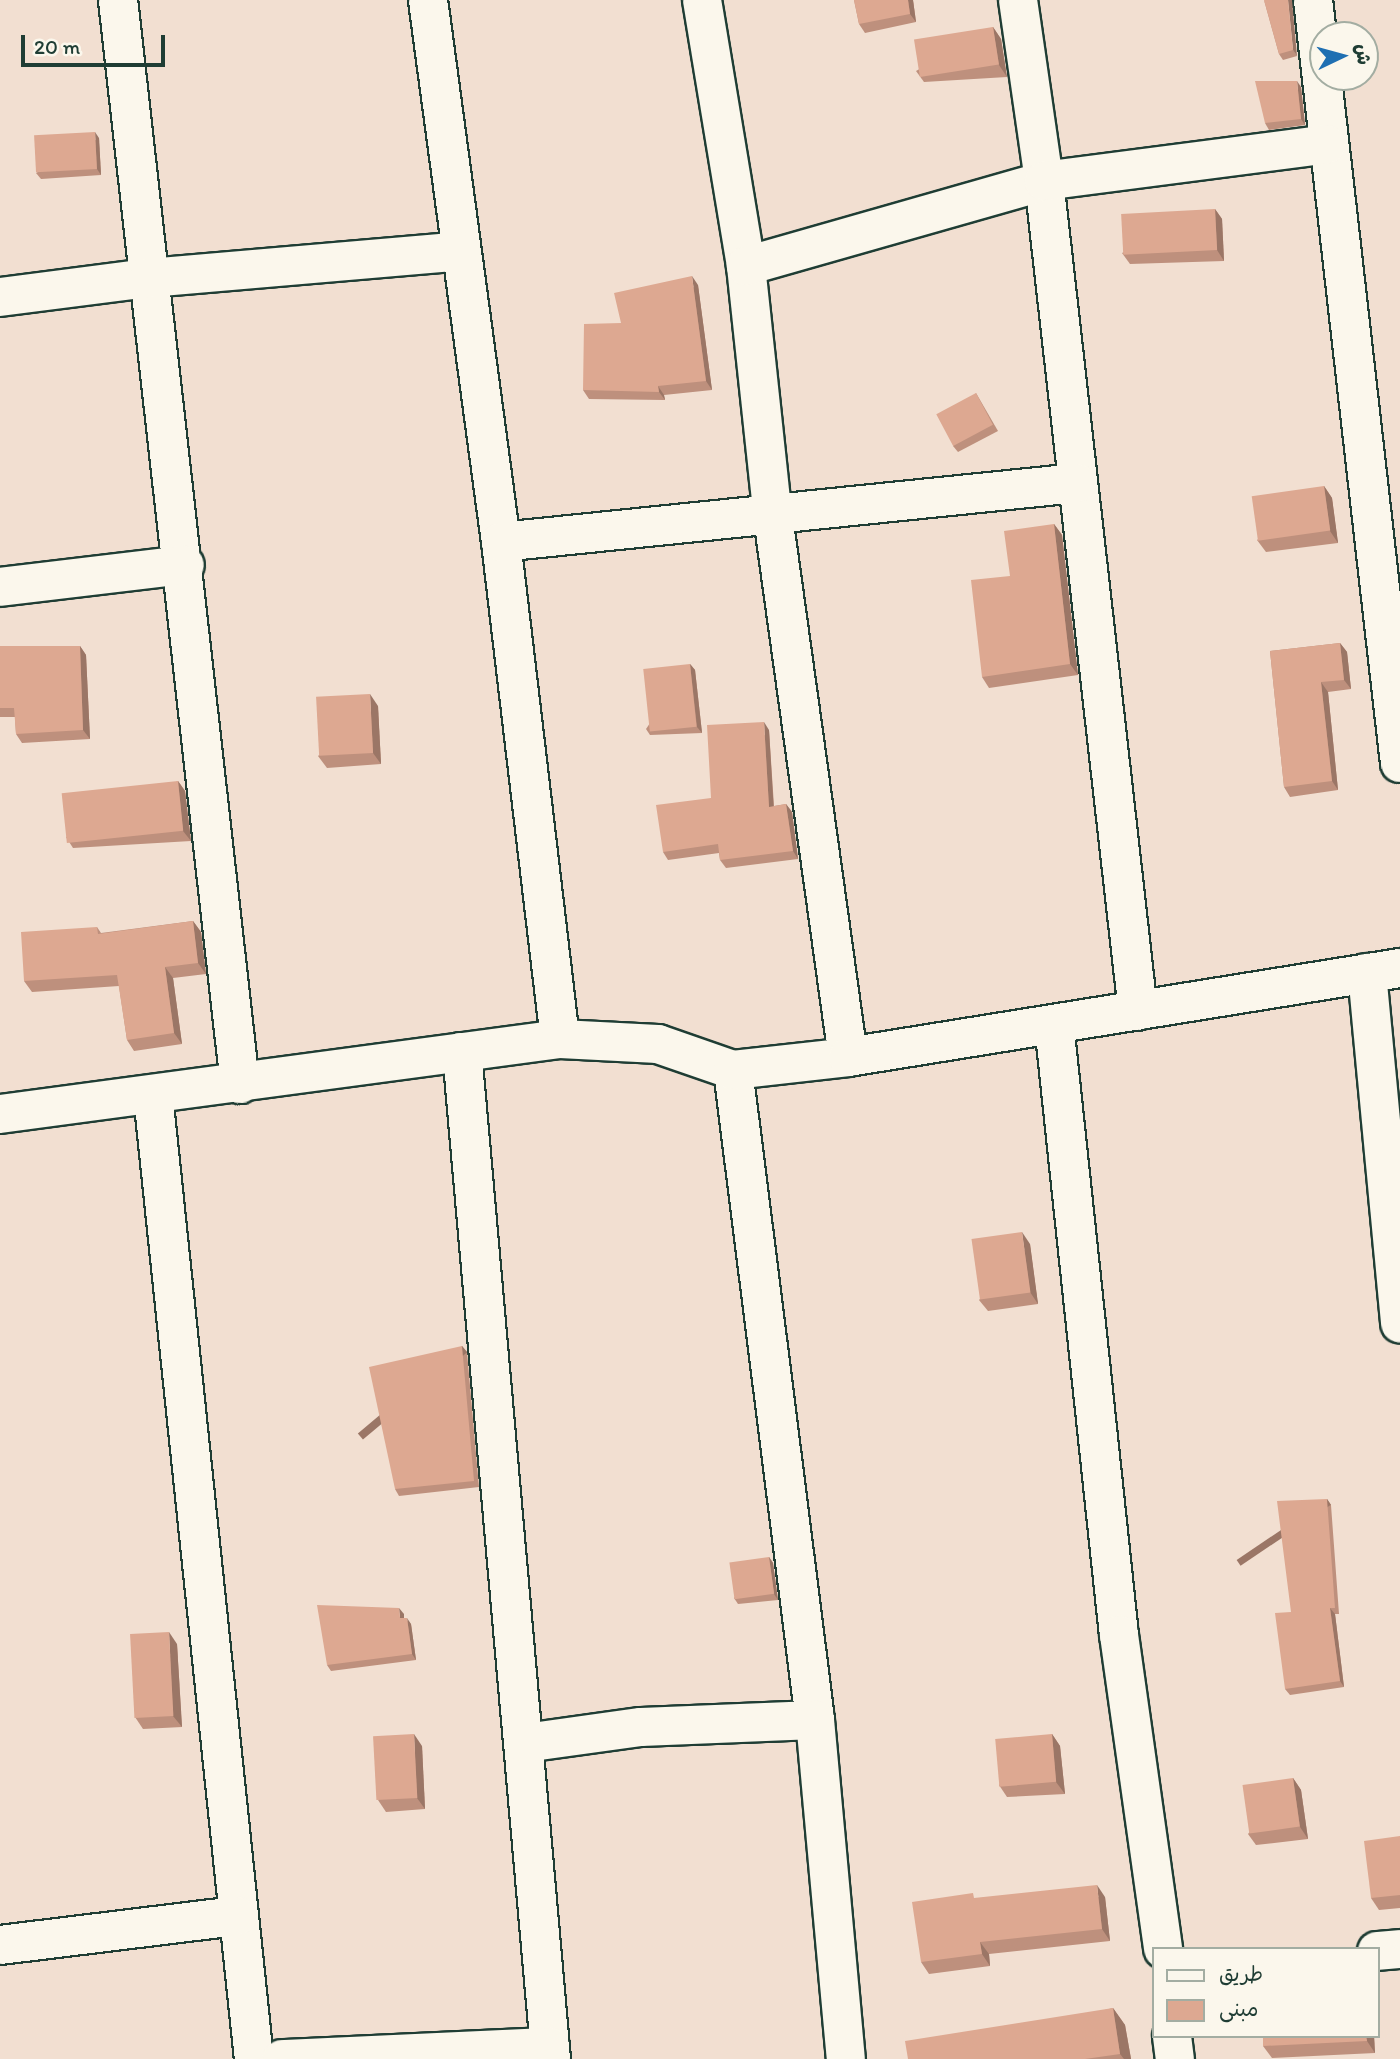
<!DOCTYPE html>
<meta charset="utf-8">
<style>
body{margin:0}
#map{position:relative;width:1400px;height:2059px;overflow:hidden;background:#f2dfd1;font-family:Itim,"Playpen Sans Arabic",sans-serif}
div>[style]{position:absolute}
.roads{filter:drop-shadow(2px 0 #1f3d34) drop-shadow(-2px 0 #1f3d34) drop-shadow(0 2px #1f3d34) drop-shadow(0 -2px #1f3d34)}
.minor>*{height:38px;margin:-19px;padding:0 19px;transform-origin:19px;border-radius:19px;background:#fbf7ec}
.wall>*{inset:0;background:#be907d}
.shaded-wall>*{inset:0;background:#9b7666;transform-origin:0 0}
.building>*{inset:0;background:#dda891;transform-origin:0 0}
span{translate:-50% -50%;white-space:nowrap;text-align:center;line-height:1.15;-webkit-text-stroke:7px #fbf7ec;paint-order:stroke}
.legend{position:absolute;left:1152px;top:1947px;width:228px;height:91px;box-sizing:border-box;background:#fbf7ec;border:2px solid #a3ada2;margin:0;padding:9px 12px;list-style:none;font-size:21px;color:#1f3d34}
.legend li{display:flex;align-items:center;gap:14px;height:35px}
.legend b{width:35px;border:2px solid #a3ada2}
.north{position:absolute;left:1309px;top:21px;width:70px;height:70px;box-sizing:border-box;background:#fbf7ec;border:2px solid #a3ada2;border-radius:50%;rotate:85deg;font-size:19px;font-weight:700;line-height:28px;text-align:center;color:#1f3d34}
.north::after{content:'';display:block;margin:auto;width:24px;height:32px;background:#1f6fb2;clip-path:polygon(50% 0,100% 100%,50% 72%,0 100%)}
.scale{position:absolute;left:21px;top:35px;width:144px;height:32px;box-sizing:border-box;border:4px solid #1f3d34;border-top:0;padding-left:9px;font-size:21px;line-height:24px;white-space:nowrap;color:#1f3d34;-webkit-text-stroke:5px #fbf7ec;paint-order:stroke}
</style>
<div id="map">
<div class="roads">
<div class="minor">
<div style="left:118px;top:0;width:1091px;rotate:83.58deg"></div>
<div style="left:428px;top:0;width:547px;rotate:82.33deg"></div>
<div style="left:501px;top:542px;width:500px;rotate:83.23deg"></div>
<div style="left:702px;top:0;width:270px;rotate:80.6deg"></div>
<div style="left:746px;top:266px;width:252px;rotate:83.9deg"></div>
<div style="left:773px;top:517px;width:545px;rotate:82.09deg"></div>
<div style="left:1018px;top:0;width:183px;rotate:81.8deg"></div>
<div style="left:1044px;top:181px;width:835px;rotate:83.54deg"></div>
<div style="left:1313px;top:0;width:768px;rotate:83.5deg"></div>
<div style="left:746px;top:266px;width:310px;rotate:-15.9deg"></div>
<div style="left:1044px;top:181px;width:285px;rotate:-7.4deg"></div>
<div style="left:0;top:297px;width:150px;rotate:-7.3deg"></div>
<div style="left:149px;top:278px;width:313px;rotate:-4.9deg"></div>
<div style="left:501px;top:542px;width:579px;rotate:-5.85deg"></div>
<div style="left:0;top:587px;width:186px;rotate:-6.8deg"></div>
<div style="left:1367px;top:973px;width:352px;rotate:84.6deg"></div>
<div style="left:1054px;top:1024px;width:614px;rotate:83.93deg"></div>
<div style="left:1119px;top:1635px;width:317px;rotate:82deg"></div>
<div style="left:462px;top:1052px;width:1011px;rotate:84.95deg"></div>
<div style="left:733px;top:1070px;width:655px;rotate:82.81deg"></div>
<div style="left:815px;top:1720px;width:340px;rotate:84.8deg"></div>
<div style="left:153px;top:1095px;width:969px;rotate:84.02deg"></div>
<div style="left:0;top:1114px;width:565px;rotate:-7.63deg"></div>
<div style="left:560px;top:1039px;width:98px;rotate:2.9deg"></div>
<div style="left:658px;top:1044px;width:79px;rotate:19.1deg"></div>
<div style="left:733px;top:1070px;width:116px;rotate:-6.4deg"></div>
<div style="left:848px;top:1057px;width:559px;rotate:-9.16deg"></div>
<div style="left:525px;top:1743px;width:117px;rotate:-7.9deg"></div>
<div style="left:641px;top:1727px;width:174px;rotate:-2.3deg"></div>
<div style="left:0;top:1945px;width:239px;rotate:-7deg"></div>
<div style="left:1377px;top:1951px;width:23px;rotate:-5deg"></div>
<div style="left:1172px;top:2036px;width:23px;rotate:83deg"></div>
<div style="left:282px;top:2059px;width:268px;rotate:-2.6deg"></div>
</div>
</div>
<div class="wall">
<div style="clip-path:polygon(854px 0,913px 0,916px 22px,865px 33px,859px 24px)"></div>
<div style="clip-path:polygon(1264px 0,1297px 56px,1283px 60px,1279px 54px)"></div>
<div style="clip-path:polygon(993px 27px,1001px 39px,1007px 77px,924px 82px,916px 71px)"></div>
<div style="clip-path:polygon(1301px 87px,1305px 125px,1269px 130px,1265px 123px)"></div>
<div style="clip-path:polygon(99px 138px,101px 175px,41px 179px,36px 173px)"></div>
<div style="clip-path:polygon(1215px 209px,1222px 219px,1224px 261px,1130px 264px,1122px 253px)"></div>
<div style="clip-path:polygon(698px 285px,712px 390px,664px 395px,665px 400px,589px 399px,583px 390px,621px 323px)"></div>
<div style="clip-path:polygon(976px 393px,998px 431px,958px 452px,953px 446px)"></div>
<div style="clip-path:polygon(1324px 486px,1332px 498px,1338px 543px,1266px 552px,1257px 540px)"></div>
<div style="clip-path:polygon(1054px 524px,1062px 535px,1078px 675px,989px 688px,982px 677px,1010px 576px)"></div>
<div style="clip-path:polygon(1340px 643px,1347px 652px,1351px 689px,1328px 692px,1338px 790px,1290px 797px,1284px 787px,1270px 651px)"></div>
<div style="clip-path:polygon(0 646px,80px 646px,86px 655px,90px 739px,22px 743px,16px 734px,15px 717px,0 717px)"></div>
<div style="clip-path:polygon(690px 664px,695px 670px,702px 733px,650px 735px,646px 729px)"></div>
<div style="clip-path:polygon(378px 706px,381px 764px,327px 768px,318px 756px)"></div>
<div style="clip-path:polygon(769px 730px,774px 806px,786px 804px,792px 812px,798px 859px,726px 868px,720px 860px,719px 853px,668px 860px,663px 852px,711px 798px)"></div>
<div style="clip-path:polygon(178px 781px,185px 791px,191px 841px,73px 848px,66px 837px)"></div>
<div style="clip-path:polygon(193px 921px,201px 932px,206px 974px,173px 978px,182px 1044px,134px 1051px,127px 1040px,119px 986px,32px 992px,24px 981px,97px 927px,101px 933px)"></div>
<div style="clip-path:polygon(1030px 1244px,1038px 1304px,988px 1311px,979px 1300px)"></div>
<div style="clip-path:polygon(462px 1346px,467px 1352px,479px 1487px,399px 1496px,395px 1489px)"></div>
<div style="clip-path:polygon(1327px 1499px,1331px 1505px,1339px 1614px,1335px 1614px,1344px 1687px,1290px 1695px,1285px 1689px,1291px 1612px)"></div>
<div style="clip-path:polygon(769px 1557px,773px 1563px,778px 1600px,738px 1604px,734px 1598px)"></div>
<div style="clip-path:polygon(404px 1614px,404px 1618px,411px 1624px,416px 1660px,331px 1671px,327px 1665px)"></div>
<div style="clip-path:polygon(177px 1644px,182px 1727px,143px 1729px,135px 1717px)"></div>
<div style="clip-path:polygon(1052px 1734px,1060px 1746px,1065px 1794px,1007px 1797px,999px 1785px)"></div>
<div style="clip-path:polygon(422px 1746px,425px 1809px,386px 1812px,378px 1800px)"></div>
<div style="clip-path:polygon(1293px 1778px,1301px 1790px,1308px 1839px,1256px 1845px,1248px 1834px)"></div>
<div style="clip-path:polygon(1400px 1836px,1400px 1908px,1379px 1910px,1371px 1898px)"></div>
<div style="clip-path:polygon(1105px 1897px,1110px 1941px,989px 1954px,990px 1966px,929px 1974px,921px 1962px,976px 1898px)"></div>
<div style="clip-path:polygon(1113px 2008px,1125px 2025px,1131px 2059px,908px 2059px)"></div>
<div style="clip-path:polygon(1263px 2036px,1374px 2036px,1375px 2053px,1272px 2058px,1263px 2046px)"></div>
</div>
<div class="shaded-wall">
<div style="clip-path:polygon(908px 0,913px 0,916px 22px,910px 14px)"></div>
<div style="clip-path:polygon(1288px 0,1292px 0,1297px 56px,1293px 50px)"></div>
<div style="clip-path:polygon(993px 27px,1001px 39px,1007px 77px,999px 65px)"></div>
<div style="clip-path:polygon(1297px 81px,1301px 87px,1305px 125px,1301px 119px)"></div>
<div style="clip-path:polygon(95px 132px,99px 138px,101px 175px,97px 169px)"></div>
<div style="clip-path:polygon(1215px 209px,1222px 219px,1224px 261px,1217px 250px)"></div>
<div style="clip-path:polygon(692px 276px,698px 285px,712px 390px,706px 381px)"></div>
<div style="clip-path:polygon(658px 386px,664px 395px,665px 400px,659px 392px)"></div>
<div style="clip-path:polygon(1324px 486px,1332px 498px,1338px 543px,1330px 531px)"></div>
<div style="clip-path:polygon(1054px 524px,1062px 535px,1078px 675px,1070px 664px)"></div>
<div style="clip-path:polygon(1340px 643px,1347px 652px,1351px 689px,1344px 680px)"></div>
<div style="clip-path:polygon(80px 646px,86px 655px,90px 739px,83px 730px)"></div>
<div style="clip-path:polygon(690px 664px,695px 670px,702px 733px,697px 727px)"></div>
<div style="clip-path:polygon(1321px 682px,1328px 692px,1338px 790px,1332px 781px)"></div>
<div style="clip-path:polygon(370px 694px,378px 706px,381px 764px,373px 753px)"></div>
<div style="clip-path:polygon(764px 722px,769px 730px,774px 814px,769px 807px)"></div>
<div style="clip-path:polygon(178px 781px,185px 791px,191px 841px,183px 831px)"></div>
<div style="clip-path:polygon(786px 804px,792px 812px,798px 859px,793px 851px)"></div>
<div style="clip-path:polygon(193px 921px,201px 932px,206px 974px,198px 963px)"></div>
<div style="clip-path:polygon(165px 967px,173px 978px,182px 1044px,174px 1033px)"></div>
<div style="clip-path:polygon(1022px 1232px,1030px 1244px,1038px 1304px,1030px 1292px)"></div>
<div style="left:462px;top:1346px;width:8px;height:136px;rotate:50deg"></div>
<div style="left:1327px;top:1499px;width:7px;height:109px;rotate:56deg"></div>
<div style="clip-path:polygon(769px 1557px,773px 1563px,778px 1600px,774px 1594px)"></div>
<div style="clip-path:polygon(399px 1608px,404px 1614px,404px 1624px,400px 1618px)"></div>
<div style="clip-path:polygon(1330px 1608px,1335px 1614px,1344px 1687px,1340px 1681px)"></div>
<div style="clip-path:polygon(407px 1618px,411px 1624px,416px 1660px,412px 1654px)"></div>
<div style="clip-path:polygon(169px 1632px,177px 1644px,182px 1727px,173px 1716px)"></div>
<div style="clip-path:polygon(414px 1734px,422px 1746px,425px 1809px,417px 1798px)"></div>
<div style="clip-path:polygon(1052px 1734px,1060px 1746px,1065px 1794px,1056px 1782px)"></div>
<div style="clip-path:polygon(1293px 1778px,1301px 1790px,1308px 1839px,1300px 1827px)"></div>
<div style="clip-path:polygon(1097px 1885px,1105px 1897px,1110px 1941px,1102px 1929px)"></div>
<div style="clip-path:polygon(980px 1942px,989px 1954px,990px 1966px,982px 1954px)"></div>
<div style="clip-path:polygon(1113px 2008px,1125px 2025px,1131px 2059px,1124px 2059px,1120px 2054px)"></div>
<div style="clip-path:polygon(1366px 2036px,1374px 2036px,1375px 2053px,1367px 2041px)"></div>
</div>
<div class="building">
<div style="clip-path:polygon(854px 0,908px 0,910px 14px,859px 24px)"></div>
<div style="clip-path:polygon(1264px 0,1288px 0,1293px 50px,1279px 54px)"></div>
<div style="left:993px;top:27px;width:38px;height:80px;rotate:81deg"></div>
<div style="clip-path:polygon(1255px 81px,1297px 81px,1301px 119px,1265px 123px)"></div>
<div style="left:95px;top:132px;width:37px;height:61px;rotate:87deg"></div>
<div style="left:1215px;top:209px;width:41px;height:94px;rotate:87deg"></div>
<div style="clip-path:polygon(692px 276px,706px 381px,658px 386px,659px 392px,583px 390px,584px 324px,621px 323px,614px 293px)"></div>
<div style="left:976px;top:393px;width:36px;height:45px;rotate:62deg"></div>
<div style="left:1324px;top:486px;width:45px;height:73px;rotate:82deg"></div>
<div style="clip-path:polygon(1054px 524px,1070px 664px,982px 677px,971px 580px,1010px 576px,1004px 531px)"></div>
<div style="clip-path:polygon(1340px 643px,1344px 680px,1321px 682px,1332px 781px,1284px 787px,1270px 651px)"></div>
<div style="clip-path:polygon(0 646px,80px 646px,83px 730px,16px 734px,14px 708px,0 708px)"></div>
<div style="left:690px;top:664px;width:63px;height:47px;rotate:84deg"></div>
<div style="left:370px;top:694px;width:59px;height:54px;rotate:87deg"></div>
<div style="clip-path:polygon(764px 722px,769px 807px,786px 804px,793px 851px,720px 860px,718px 844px,663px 852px,656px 805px,711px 798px,707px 725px)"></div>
<div style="left:178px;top:781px;width:50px;height:117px;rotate:84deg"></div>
<div style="clip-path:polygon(193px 921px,198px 963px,165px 967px,174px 1033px,127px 1040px,117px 975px,24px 981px,21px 932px,97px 927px,98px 934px)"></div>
<div style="left:1022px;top:1232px;width:61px;height:51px;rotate:82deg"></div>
<div style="clip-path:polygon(462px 1346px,474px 1481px,395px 1489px,369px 1367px)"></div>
<div style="clip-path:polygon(1327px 1499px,1335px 1608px,1330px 1608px,1340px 1681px,1285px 1689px,1275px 1613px,1291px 1612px,1277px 1501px)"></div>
<div style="left:769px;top:1557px;width:37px;height:40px;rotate:82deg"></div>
<div style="clip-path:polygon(317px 1605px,399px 1608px,400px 1618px,407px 1618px,412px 1654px,327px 1665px)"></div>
<div style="left:169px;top:1632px;width:84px;height:39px;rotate:87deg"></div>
<div style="left:414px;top:1734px;width:64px;height:41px;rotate:87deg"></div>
<div style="left:1052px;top:1734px;width:48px;height:57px;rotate:85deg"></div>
<div style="left:1293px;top:1778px;width:49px;height:51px;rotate:82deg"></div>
<div style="clip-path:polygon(1400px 1836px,1400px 1895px,1371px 1898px,1364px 1841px)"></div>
<div style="clip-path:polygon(1097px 1885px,1102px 1929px,980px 1942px,982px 1954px,921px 1962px,912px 1902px,973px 1893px,974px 1898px)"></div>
<div style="clip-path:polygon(1113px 2008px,1120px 2054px,1085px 2059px,908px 2059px,905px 2041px)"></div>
<div style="clip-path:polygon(1263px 2036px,1366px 2036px,1367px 2041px,1263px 2046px)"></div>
</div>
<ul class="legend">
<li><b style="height:9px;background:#fbf7ec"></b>طريق</li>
<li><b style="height:19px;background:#dda891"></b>مبنى</li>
</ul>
<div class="north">ش</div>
<div class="scale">20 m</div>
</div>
